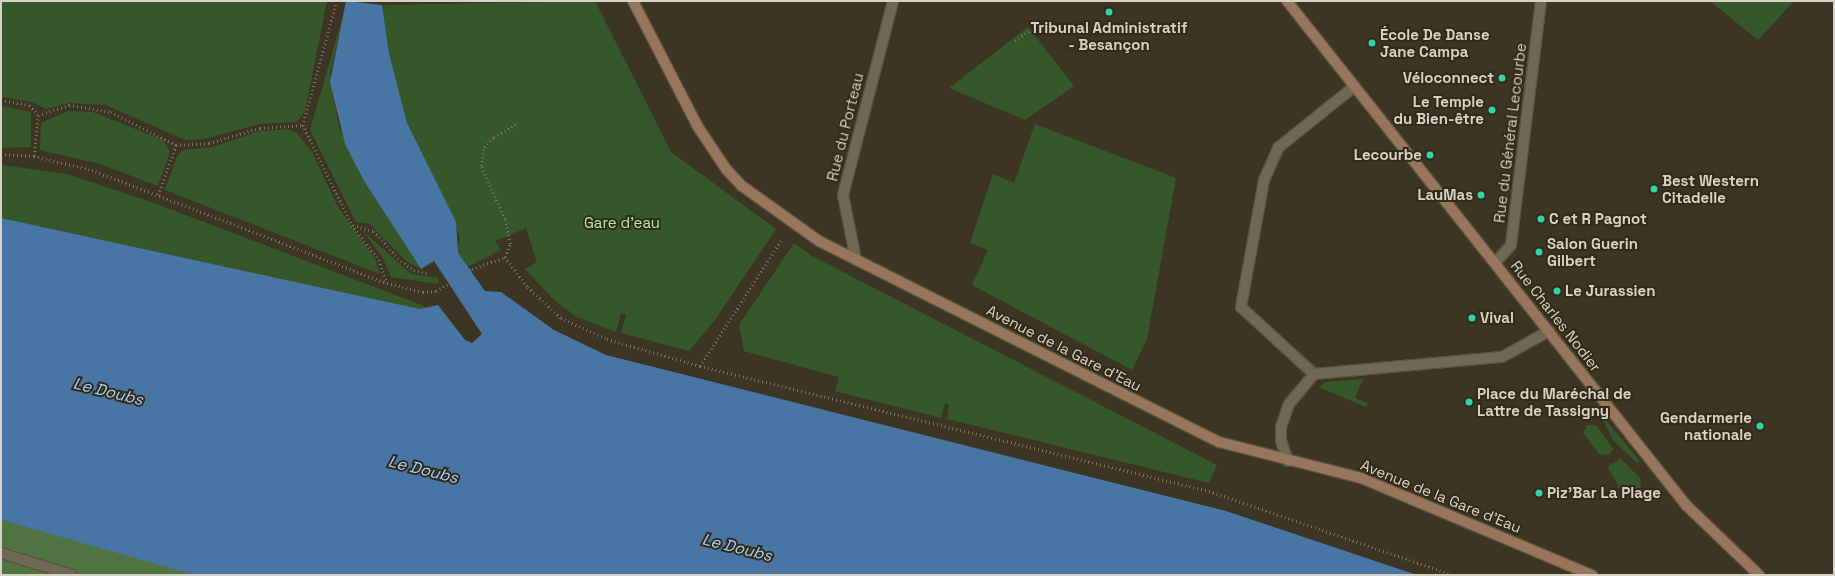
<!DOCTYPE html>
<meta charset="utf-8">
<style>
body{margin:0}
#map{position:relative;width:1835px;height:576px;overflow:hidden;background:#3d3523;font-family:"Space Grotesk",sans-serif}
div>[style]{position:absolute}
.green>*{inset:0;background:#36572a}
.forest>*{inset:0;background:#4f7441}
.water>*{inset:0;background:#4776a4}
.path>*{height:2.5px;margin-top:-1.25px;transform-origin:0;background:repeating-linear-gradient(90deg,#787162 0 1px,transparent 0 4px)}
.roads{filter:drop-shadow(1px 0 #5a5343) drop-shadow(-1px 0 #5a5343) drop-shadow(0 1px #5a5343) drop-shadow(0 -1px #5a5343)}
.service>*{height:10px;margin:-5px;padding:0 5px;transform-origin:5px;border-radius:5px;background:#706854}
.minor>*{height:10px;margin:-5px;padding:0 5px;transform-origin:5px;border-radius:5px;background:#706854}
.secondary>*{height:10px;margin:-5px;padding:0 5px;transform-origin:5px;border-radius:5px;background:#99755c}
.dots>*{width:11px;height:11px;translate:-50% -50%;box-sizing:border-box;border:2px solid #322b19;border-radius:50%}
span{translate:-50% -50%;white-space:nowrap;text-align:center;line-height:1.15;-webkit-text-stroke:4px #322b19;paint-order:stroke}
.poi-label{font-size:15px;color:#d7d2c7;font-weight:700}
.left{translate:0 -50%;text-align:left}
.right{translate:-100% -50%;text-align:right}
.street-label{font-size:15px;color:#d7d2c7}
.park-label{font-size:15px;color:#b4ed9f}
.water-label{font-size:16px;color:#a8d0f9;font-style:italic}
.frame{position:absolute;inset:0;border:2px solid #d7d2c7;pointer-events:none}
</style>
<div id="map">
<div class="green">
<div style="clip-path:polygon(1px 1px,327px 1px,305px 111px,297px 122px,260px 124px,204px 139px,185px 140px,106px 105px,69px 103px,46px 109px,32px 102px,1px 97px)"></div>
<div style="clip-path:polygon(595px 1px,671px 152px,776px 229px,715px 320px,689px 351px,621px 333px,626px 315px,621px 313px,616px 332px,577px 317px,555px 301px,525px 269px,537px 262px,526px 228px,495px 241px,501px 250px,467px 267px,457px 252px,460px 237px,407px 123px,389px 53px,382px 5px)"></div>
<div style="clip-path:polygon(1710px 1px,1794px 1px,1758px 40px)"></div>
<div style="clip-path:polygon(346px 5px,330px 75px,339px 128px,364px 181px,421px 269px,406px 261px,370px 224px,356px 222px,310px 130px)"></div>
<div style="clip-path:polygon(1028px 27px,1074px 86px,1025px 120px,949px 88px)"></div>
<div style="clip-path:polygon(1px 106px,31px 112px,31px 147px,1px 148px)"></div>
<div style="clip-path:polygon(68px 111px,93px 112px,163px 140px,170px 152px,158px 186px,100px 164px,40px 150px,41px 123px)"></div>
<div style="clip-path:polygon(1035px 124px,1176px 178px,1147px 339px,1132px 370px,972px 285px,988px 250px,970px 243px,993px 174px,1014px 183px)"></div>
<div style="clip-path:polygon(287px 129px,297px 133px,312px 152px,338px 207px,374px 257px,380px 274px,165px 190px,177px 156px,183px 150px,213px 147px,260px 131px)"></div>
<div style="clip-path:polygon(1px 165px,67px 174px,154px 203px,427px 307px,420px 309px,1px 218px)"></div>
<div style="clip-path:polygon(362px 230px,411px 274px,438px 278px,439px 284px,391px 277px,383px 258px)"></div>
<div style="clip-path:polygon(794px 243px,812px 256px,1217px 465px,1209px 483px,947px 419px,949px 405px,945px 403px,941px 418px,835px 391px,839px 377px,744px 351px,739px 325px)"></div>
<div style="clip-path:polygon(1363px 379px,1355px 398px,1368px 403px,1366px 407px,1319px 387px,1325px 382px)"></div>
<div style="clip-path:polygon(1600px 413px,1639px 460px,1638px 464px,1613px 440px)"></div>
<div style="clip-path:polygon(1587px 425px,1596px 425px,1613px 449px,1610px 454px,1600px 455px,1583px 433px)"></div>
<div style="clip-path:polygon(1620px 458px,1640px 478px,1641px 487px,1636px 492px,1619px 487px,1608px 468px,1610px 462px,1612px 465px)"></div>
</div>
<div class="forest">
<div style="clip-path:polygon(1px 520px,162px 564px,195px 575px,1px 575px)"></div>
</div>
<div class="water">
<div style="clip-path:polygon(346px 1px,382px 5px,389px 53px,407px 123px,456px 222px,458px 253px,485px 291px,501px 292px,554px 330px,606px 355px,1226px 511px,1417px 575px,195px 575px,1px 520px,1px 218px,420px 309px,438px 305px,465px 340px,472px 343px,482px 334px,434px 261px,421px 269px,364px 181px,345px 144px,330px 82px)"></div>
</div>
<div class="path">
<div style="left:337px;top:1px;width:129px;rotate:105.3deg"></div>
<div style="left:303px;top:125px;width:111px;rotate:63.9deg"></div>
<div style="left:352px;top:225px;width:44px;rotate:52.4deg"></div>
<div style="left:379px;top:260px;width:24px;rotate:71deg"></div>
<div style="left:1015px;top:41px;width:19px;rotate:-36deg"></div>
<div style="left:1px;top:100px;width:29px;rotate:10deg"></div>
<div style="left:30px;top:105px;width:13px;rotate:51deg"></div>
<div style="left:38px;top:115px;width:33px;rotate:-18deg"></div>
<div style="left:69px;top:105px;width:43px;rotate:9.5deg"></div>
<div style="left:111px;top:112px;width:73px;rotate:26.9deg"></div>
<div style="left:176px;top:145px;width:33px;rotate:-3deg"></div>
<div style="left:209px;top:143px;width:53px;rotate:-16.4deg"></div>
<div style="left:260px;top:128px;width:43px;rotate:-4deg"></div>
<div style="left:1px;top:154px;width:33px;rotate:3deg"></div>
<div style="left:34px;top:156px;width:60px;rotate:13.6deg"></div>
<div style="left:92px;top:170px;width:316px;rotate:21deg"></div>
<div style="left:387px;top:283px;width:37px;rotate:14deg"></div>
<div style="left:423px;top:292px;width:13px;rotate:-4deg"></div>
<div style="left:436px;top:291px;width:42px;rotate:-31.4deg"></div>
<div style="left:472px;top:269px;width:35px;rotate:-20deg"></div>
<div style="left:34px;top:156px;width:41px;rotate:-84.4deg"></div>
<div style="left:158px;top:195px;width:53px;rotate:-70.2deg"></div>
<div style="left:353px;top:225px;width:22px;rotate:16deg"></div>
<div style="left:374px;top:231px;width:40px;rotate:48deg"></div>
<div style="left:401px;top:261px;width:16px;rotate:35deg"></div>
<div style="left:414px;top:270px;width:13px;rotate:13deg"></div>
<div style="left:505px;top:257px;width:38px;rotate:53deg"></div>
<div style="left:528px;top:287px;width:45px;rotate:43.2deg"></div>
<div style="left:561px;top:318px;width:51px;rotate:24.5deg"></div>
<div style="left:607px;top:339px;width:97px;rotate:16.2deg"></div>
<div style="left:700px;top:366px;width:524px;rotate:13.8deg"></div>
<div style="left:1209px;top:491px;width:258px;rotate:19deg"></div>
<div style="left:505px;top:257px;width:14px;rotate:-69deg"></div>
<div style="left:510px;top:244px;width:25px;rotate:-101deg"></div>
<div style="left:505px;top:219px;width:58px;rotate:-114.4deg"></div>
<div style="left:481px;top:166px;width:19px;rotate:-81deg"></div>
<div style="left:484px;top:147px;width:14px;rotate:-45deg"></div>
<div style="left:494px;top:137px;width:28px;rotate:-30deg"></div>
<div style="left:700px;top:366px;width:151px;rotate:-57.2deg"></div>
</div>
<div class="roads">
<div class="service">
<div style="left:1314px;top:374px;width:99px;rotate:-137.5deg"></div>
<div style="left:1241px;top:307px;width:129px;rotate:-79.7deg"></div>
<div style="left:1264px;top:180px;width:36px;rotate:-66deg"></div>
<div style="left:1279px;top:147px;width:97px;rotate:-38.8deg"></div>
<div style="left:1314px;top:374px;width:189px;rotate:-5.2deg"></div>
<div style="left:1502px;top:357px;width:54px;rotate:-29deg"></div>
<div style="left:1288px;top:461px;width:21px;rotate:-109deg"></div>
<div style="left:1281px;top:441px;width:14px;rotate:-90deg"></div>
<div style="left:1281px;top:427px;width:24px;rotate:-71deg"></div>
<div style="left:1289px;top:404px;width:39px;rotate:-50deg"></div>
</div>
<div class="minor">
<div style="left:856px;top:260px;width:66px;rotate:-101.3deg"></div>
<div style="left:843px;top:195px;width:200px;rotate:-75.5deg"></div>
<div style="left:1495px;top:263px;width:24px;rotate:-48deg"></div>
<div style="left:1511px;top:245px;width:246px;rotate:-83deg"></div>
<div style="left:1px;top:553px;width:74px;rotate:17.2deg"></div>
</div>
<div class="secondary">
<div style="left:633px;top:1px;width:142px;rotate:62.7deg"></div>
<div style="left:698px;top:127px;width:50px;rotate:56.3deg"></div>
<div style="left:726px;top:169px;width:23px;rotate:47deg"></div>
<div style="left:742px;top:186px;width:95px;rotate:35.5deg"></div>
<div style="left:819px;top:241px;width:448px;rotate:26.7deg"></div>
<div style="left:1219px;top:442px;width:146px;rotate:14.2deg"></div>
<div style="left:1361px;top:478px;width:251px;rotate:22.8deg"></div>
<div style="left:1287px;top:1px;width:643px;rotate:51.63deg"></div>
<div style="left:1686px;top:505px;width:101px;rotate:43.8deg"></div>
</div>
</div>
<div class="dots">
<div style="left:1109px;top:12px;background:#30d4aa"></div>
<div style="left:1372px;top:43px;background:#30d4aa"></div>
<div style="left:1502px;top:78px;background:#30d4aa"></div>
<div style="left:1492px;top:110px;background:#30d4aa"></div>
<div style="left:1430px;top:155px;background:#30d4aa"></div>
<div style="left:1654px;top:189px;background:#30d4aa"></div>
<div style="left:1481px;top:195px;background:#30d4aa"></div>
<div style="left:1541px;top:219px;background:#30d4aa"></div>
<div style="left:1539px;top:252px;background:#30d4aa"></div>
<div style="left:1557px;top:291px;background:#30d4aa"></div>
<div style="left:1472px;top:318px;background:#30d4aa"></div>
<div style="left:1469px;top:402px;background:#30d4aa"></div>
<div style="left:1760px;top:426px;background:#30d4aa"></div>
<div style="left:1539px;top:493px;background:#30d4aa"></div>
</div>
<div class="poi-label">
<span style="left:1109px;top:36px">Tribunal Administratif<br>- Besançon</span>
<span class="left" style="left:1380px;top:43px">École De Danse<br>Jane Campa</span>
<span class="right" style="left:1494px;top:78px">Véloconnect</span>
<span class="right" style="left:1484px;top:110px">Le Temple<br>du Bien-être</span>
<span class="right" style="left:1422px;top:155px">Lecourbe</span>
<span class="left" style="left:1662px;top:189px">Best Western<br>Citadelle</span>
<span class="right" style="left:1473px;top:195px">LauMas</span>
<span class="left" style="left:1549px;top:219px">C et R Pagnot</span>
<span class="left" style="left:1547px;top:252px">Salon Guerin<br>Gilbert</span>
<span class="left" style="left:1565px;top:291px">Le Jurassien</span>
<span class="left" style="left:1480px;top:318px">Vival</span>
<span class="left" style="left:1477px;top:402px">Place du Maréchal de<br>Lattre de Tassigny</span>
<span class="right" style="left:1752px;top:426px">Gendarmerie<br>nationale</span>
<span class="left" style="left:1547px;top:493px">Piz'Bar La Plage</span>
</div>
<div class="street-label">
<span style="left:845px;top:127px;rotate:-76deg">Rue du Porteau</span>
<span style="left:1510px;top:133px;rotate:-83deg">Rue du Général Lecourbe</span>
<span style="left:1556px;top:316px;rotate:52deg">Rue Charles Nodier</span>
<span style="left:1064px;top:348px;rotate:27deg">Avenue de la Gare d'Eau</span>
<span style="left:1441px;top:496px;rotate:22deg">Avenue de la Gare d'Eau</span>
</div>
<div class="park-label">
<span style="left:622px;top:223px">Gare d'eau</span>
</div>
<div class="water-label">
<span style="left:108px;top:392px;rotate:14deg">Le Doubs</span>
<span style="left:423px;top:470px;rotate:14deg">Le Doubs</span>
<span style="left:737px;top:548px;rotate:14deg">Le Doubs</span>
</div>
<div class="frame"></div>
</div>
